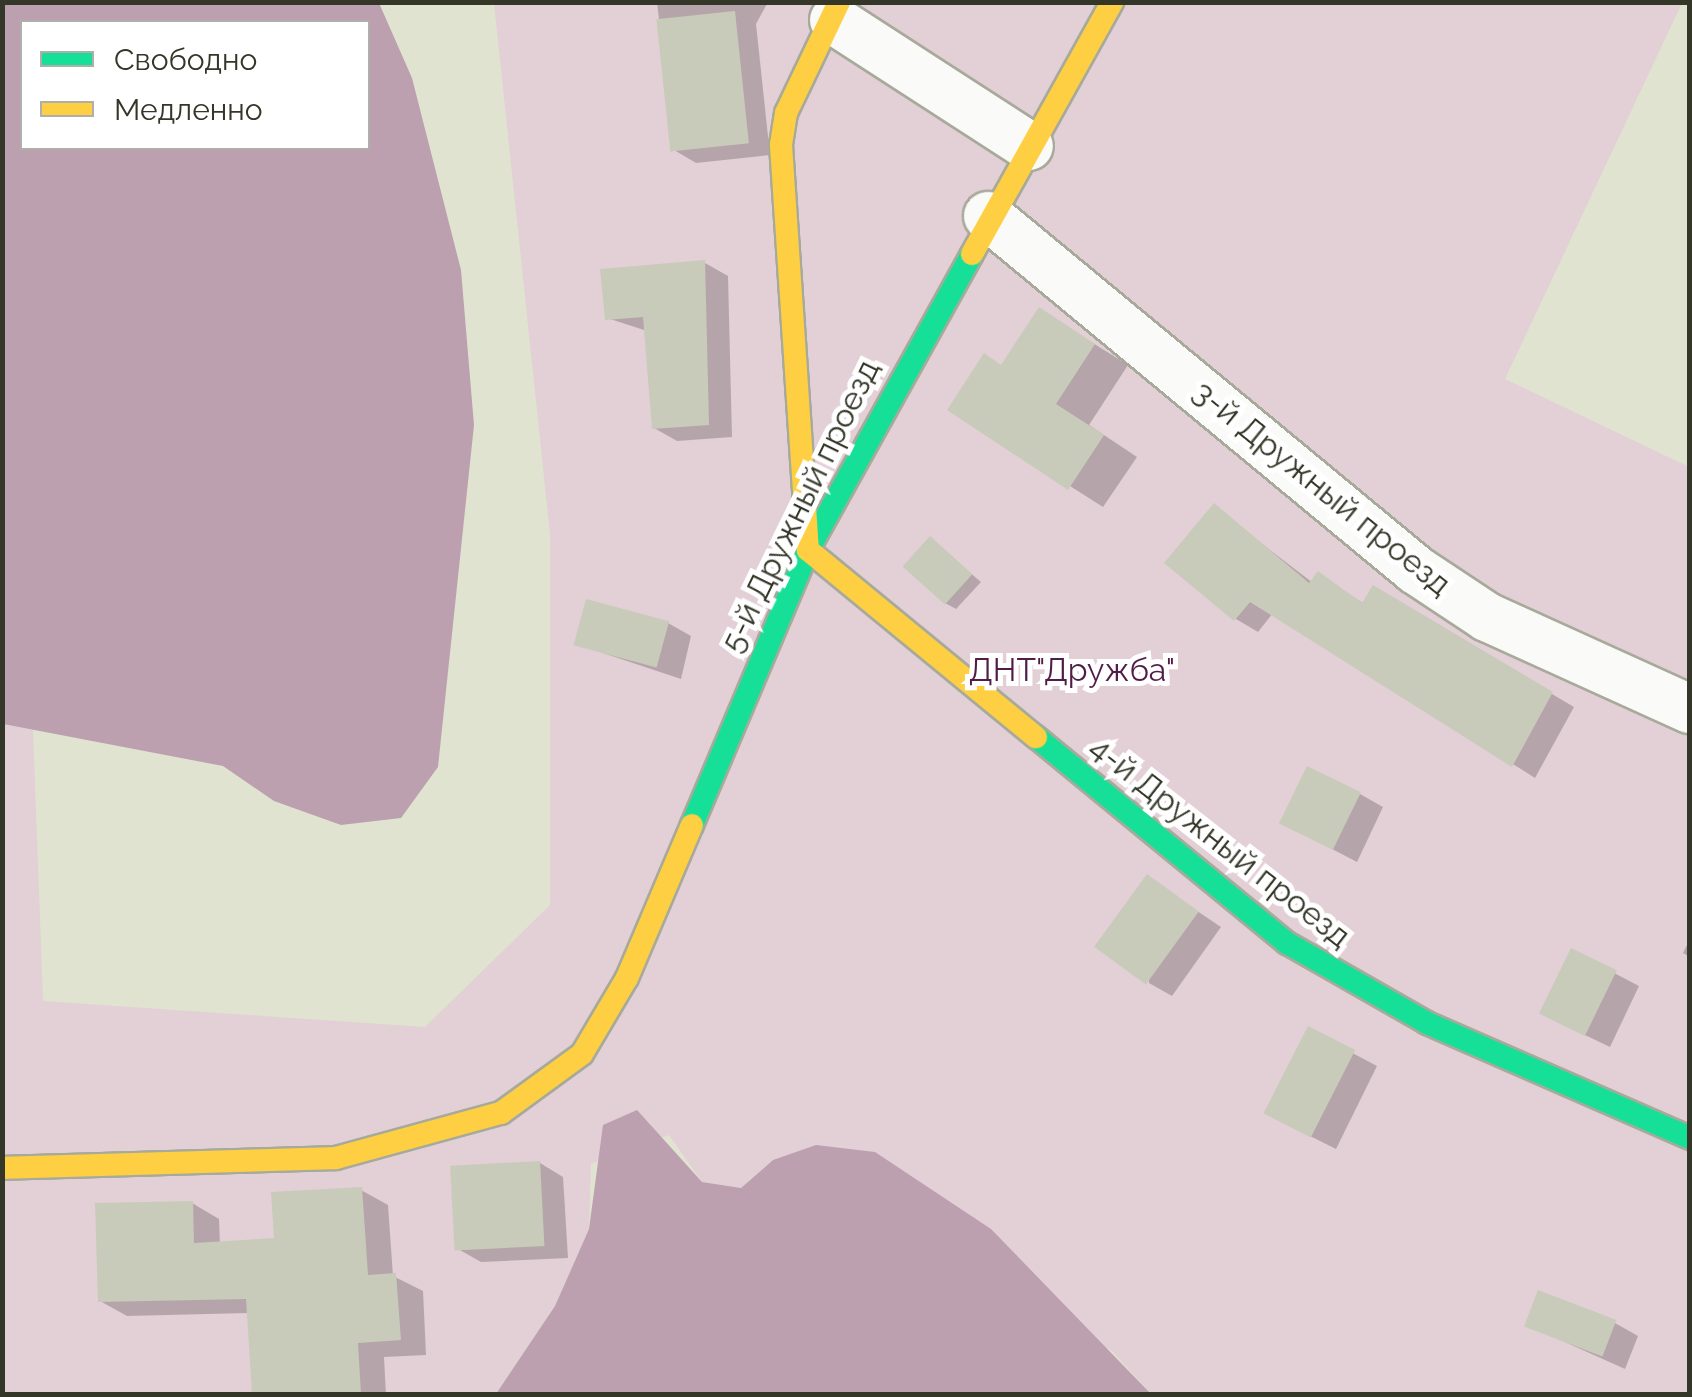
<!DOCTYPE html>
<meta charset="utf-8">
<style>
body{margin:0}
#map{position:relative;width:1692px;height:1397px;overflow:hidden;background:#e0e3d0;font-family:Raleway,sans-serif}
div>[style]{position:absolute}
.green>*{inset:0;background:#e3cfd6}
.water>*{inset:0;background:#bca0b0}
.shadow>*{inset:0;background:#0003}
.building>*{inset:0;background:#c8cbb9;transform-origin:0 0}
.roads{filter:drop-shadow(2px 0 #a7aa9b) drop-shadow(-2px 0 #a7aa9b) drop-shadow(0 2px #a7aa9b) drop-shadow(0 -2px #a7aa9b)}
.street>*{height:48px;margin:-24px;padding:0 24px;transform-origin:24px;border-radius:24px;background:#fafbf8}
.fast>*{height:22px;margin:-11px;padding:0 11px;transform-origin:11px;border-radius:11px;background:#16e098}
.slow>*{height:22px;margin:-11px;padding:0 11px;transform-origin:11px;border-radius:11px;background:#ffcf43}
span{translate:-50% -50%;white-space:nowrap;text-align:center;line-height:1.15;-webkit-text-stroke:10px #fff;paint-order:stroke}
.street-label{font-size:32px;color:#343628}
.park-label{font-size:32px;color:#511d46}
.frame{position:absolute;inset:0;border:5px solid #343628;pointer-events:none}
.legend{position:absolute;left:20px;top:20px;width:350px;height:130px;box-sizing:border-box;background:#fff;border:2px solid #aeafa9;margin:0;padding:12px 18px;list-style:none;font-size:30px;color:#343628}
.legend li{display:flex;align-items:center;gap:20px;height:50px}
.legend b{width:50px;border:2px solid #aeafa9}
</style>
<div id="map">
<div class="green">
<div style="clip-path:polygon(494px 3px,1682px 3px,1505px 379px,1689px 467px,1689px 1394px,1151px 1394px,1112px 1351px,773px 1160px,741px 1188px,702px 1182px,669px 1135px,591px 1164px,589px 1229px,555px 1306px,496px 1394px,3px 1394px,2px 724px,33px 730px,43px 1001px,425px 1027px,550px 905px,550px 534px)"></div>
</div>
<div class="water">
<div style="clip-path:polygon(evenodd,2px 3px,379px 3px,412px 78px,461px 270px,474px 425px,438px 767px,401px 818px,341px 825px,274px 801px,223px 766px,3px 724px,2px 3px,22px 22px,368px 22px,368px 148px,22px 148px,22px 22px)"></div>
<div style="clip-path:polygon(637px 1110px,702px 1182px,741px 1188px,773px 1160px,816px 1145px,875px 1152px,991px 1229px,1151px 1394px,496px 1394px,555px 1306px,589px 1229px,603px 1125px)"></div>
</div>
<div class="shadow">
<div style="clip-path:polygon(657px 2px,768px 2px,756px 24px,770px 155px,696px 163px,674px 150px)"></div>
<div style="clip-path:polygon(705px 263px,728px 276px,732px 437px,677px 441px,654px 428px,647px 331px,607px 318px)"></div>
<div style="clip-path:polygon(1040px 310px,1128px 365px,1089px 425px,1137px 457px,1103px 507px,950px 410px,1003px 367px)"></div>
<div style="clip-path:polygon(1214px 507px,1313px 583px,1319px 574px,1364px 604px,1374px 589px,1574px 707px,1535px 778px,1273px 613px,1258px 632px,1236px 619px,1168px 563px)"></div>
<div style="clip-path:polygon(930px 539px,981px 582px,956px 609px,945px 603px)"></div>
<div style="clip-path:polygon(668px 623px,691px 636px,681px 679px,576px 644px)"></div>
<div style="clip-path:polygon(1360px 794px,1383px 807px,1357px 862px,1282px 823px)"></div>
<div style="clip-path:polygon(1148px 878px,1221px 927px,1172px 996px,1149px 983px)"></div>
<div style="clip-path:polygon(1690px 939px,1690px 957px,1683px 953px)"></div>
<div style="clip-path:polygon(1572px 951px,1639px 986px,1610px 1047px,1566px 1026px)"></div>
<div style="clip-path:polygon(1309px 1030px,1377px 1066px,1336px 1149px,1290px 1126px)"></div>
<div style="clip-path:polygon(540px 1163px,563px 1177px,568px 1258px,481px 1262px,458px 1249px)"></div>
<div style="clip-path:polygon(361px 1190px,388px 1205px,393px 1276px,423px 1291px,426px 1355px,384px 1357px,386px 1394px,254px 1394px,249px 1313px,127px 1316px,100px 1301px,192px 1203px,219px 1219px,220px 1244px,276px 1241px)"></div>
<div style="clip-path:polygon(1615px 1323px,1638px 1336px,1625px 1369px,1527px 1325px)"></div>
</div>
<div class="building">
<div style="left:735px;top:11px;width:133px;height:79px;rotate:84deg"></div>
<div style="clip-path:polygon(705px 260px,709px 425px,652px 429px,643px 317px,605px 320px,600px 269px)"></div>
<div style="clip-path:polygon(1039px 307px,1095px 344px,1056px 404px,1104px 435px,1068px 490px,947px 410px,984px 353px,1001px 365px)"></div>
<div style="clip-path:polygon(1214px 503px,1309px 583px,1318px 571px,1362px 603px,1373px 585px,1553px 692px,1512px 767px,1250px 602px,1234px 621px,1164px 563px)"></div>
<div style="left:930px;top:536px;width:57px;height:41px;rotate:42deg"></div>
<div style="left:586px;top:599px;width:86px;height:48px;rotate:15deg"></div>
<div style="left:1307px;top:766px;width:60px;height:64px;rotate:26deg"></div>
<div style="left:1147px;top:874px;width:64px;height:90px;rotate:36deg"></div>
<div style="left:1571px;top:948px;width:51px;height:73px;rotate:26deg"></div>
<div style="left:1308px;top:1026px;width:53px;height:98px;rotate:27deg"></div>
<div style="left:540px;top:1161px;width:85px;height:90px;rotate:87deg"></div>
<div style="clip-path:polygon(362px 1187px,368px 1275px,396px 1273px,401px 1340px,358px 1343px,361px 1394px,252px 1394px,246px 1299px,98px 1302px,95px 1203px,193px 1201px,194px 1243px,274px 1238px,271px 1192px)"></div>
<div style="left:1538px;top:1290px;width:84px;height:39px;rotate:21deg"></div>
</div>
<div class="roads">
<div class="street">
<div style="left:834px;top:20px;width:232px;rotate:32.9deg"></div>
<div style="left:988px;top:216px;width:555px;rotate:39.59deg"></div>
<div style="left:1416px;top:570px;width:85px;rotate:33.5deg"></div>
<div style="left:1487px;top:617px;width:223px;rotate:24.4deg"></div>
</div>
<div class="fast">
<div style="left:1036px;top:737px;width:325px;rotate:39.4deg"></div>
<div style="left:1287px;top:943px;width:161px;rotate:29.7deg"></div>
<div style="left:1427px;top:1023px;width:287px;rotate:23.6deg"></div>
<div style="left:692px;top:825px;width:298px;rotate:-67.1deg"></div>
<div style="left:808px;top:550px;width:338px;rotate:-61deg"></div>
</div>
<div class="slow">
<div style="left:839px;top:2px;width:123px;rotate:115.5deg"></div>
<div style="left:786px;top:113px;width:32px;rotate:99deg"></div>
<div style="left:781px;top:145px;width:406px;rotate:86.2deg"></div>
<div style="left:808px;top:550px;width:295px;rotate:39.4deg"></div>
<div style="left:972px;top:254px;width:288px;rotate:-60.9deg"></div>
<div style="left:2px;top:1168px;width:334px;rotate:-1.7deg"></div>
<div style="left:336px;top:1158px;width:171px;rotate:-15.3deg"></div>
<div style="left:501px;top:1113px;width:100px;rotate:-36.1deg"></div>
<div style="left:582px;top:1054px;width:88px;rotate:-59.4deg"></div>
<div style="left:627px;top:978px;width:166px;rotate:-67deg"></div>
</div>
</div>
<div class="street-label">
<span style="left:1322px;top:488px;rotate:39deg">3-й Дружный проезд</span>
<span style="left:800px;top:506px;rotate:-64deg">5-й Дружный проезд</span>
<span style="left:1220px;top:842px;rotate:38deg">4-й Дружный проезд</span>
</div>
<div class="park-label">
<span style="left:1072px;top:670px">ДНТ"Дружба"</span>
</div>
<div class="frame"></div>
<ul class="legend">
<li><b style="height:12px;background:#16e098"></b>Свободно</li>
<li><b style="height:12px;background:#ffcf43"></b>Медленно</li>
</ul>
</div>
